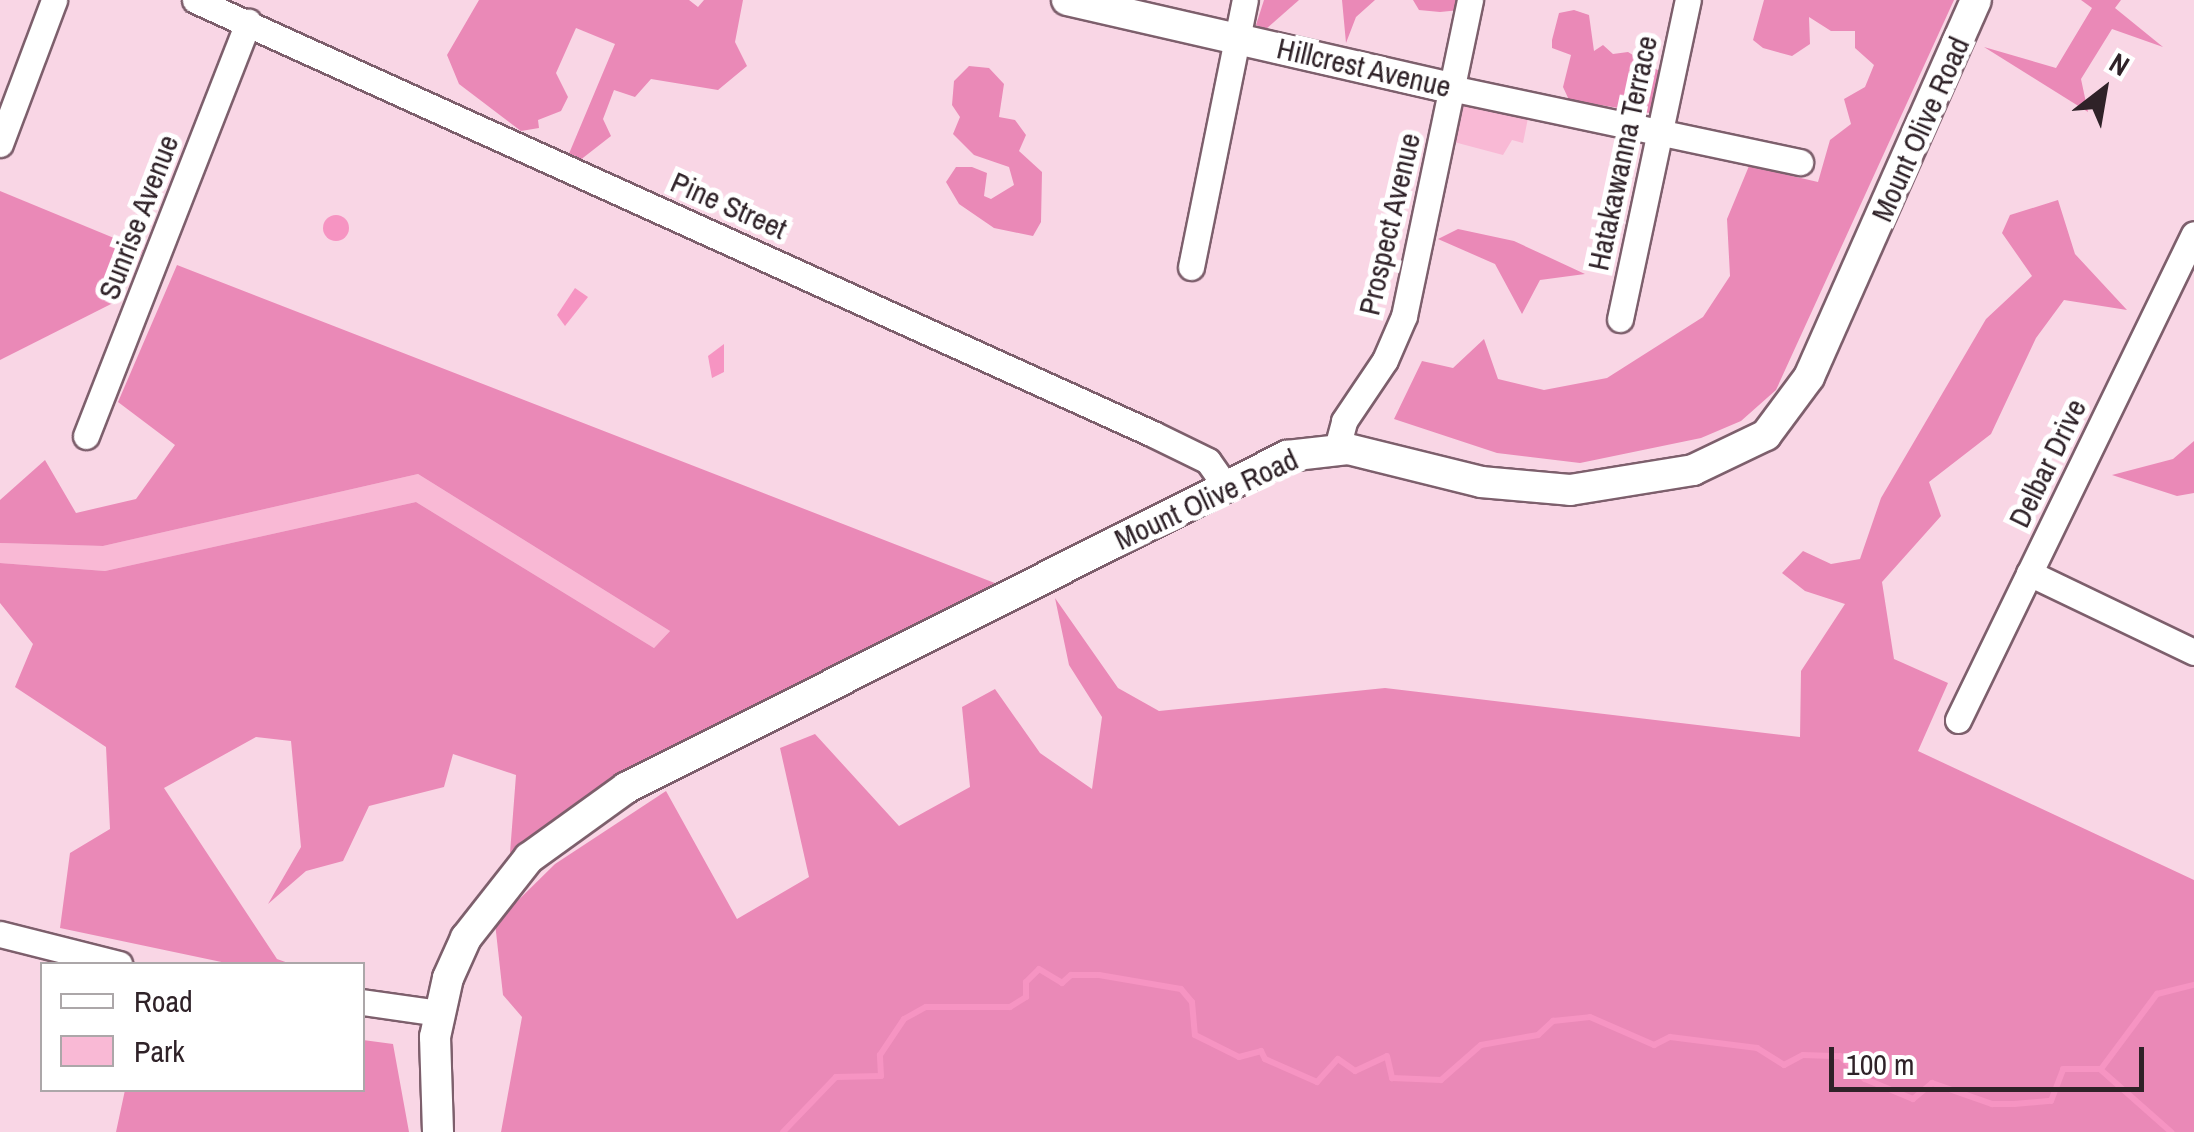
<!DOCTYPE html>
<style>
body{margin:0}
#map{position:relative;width:2194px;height:1132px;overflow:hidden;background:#f9d6e5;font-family:"Archivo Narrow",sans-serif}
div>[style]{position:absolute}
.green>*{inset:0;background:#f9b9d5}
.forest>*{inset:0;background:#ea89b7}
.water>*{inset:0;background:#f694c2}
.round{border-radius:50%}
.stream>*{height:6px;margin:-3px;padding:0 3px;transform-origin:3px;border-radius:3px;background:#f694c2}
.roads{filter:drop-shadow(2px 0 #7d5f6c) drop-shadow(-2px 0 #7d5f6c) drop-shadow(0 2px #7d5f6c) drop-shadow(0 -2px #7d5f6c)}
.minor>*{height:25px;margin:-12.5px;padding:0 12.5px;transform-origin:12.5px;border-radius:12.5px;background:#fff}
.tertiary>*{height:30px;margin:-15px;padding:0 15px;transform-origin:15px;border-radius:15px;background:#fff}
span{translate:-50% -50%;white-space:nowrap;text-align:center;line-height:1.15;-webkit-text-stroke:10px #fff;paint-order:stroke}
.street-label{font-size:30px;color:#2f2228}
.legend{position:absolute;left:40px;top:962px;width:325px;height:130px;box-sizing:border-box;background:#fff;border:2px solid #aca7a9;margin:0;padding:12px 18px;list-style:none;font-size:30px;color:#2f2228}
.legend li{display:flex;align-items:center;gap:20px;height:50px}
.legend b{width:50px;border:2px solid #aca7a9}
.north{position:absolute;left:2054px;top:40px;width:100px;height:100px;-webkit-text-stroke:8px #fff;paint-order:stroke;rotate:31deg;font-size:28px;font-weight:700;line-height:40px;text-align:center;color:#2f2228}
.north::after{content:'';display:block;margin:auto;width:35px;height:45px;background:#2f2228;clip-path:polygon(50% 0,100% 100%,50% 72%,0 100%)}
.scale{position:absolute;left:1829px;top:1047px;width:315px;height:45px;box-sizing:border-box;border:5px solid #2f2228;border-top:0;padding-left:12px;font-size:30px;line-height:35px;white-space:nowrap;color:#2f2228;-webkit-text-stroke:8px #fff;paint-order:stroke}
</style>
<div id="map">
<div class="green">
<div style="clip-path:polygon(1463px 103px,1529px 113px,1523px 143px,1512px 140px,1503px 155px,1454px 142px,1450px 137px)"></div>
<div style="clip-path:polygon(418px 474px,670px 631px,654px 648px,416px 502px,105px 571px,0 563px,0 543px,103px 546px)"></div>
</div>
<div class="forest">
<div style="clip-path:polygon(479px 0,689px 0,698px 7px,704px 0,743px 0,735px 42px,747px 66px,718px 90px,651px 79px,635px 97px,614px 90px,603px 119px,611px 136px,579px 161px,568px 156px,615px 44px,576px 28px,556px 73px,568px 97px,561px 111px,538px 120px,539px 128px,521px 131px,459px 84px,447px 55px)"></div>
<div style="clip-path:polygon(1264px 0,1299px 0,1266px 29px,1256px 25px)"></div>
<div style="clip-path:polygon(1342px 0,1375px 0,1356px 17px,1346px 43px)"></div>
<div style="clip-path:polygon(1413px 0,1462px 0,1460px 10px,1440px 12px,1419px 10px)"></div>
<div style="clip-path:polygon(1764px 0,1954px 0,1776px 390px,1741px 421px,1701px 438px,1580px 463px,1497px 453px,1394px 419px,1422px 361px,1453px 368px,1484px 339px,1498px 379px,1544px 390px,1607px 378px,1703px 317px,1730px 276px,1727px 219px,1749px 166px,1818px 182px,1830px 140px,1851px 124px,1844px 99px,1865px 87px,1874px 65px,1855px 48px,1855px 31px,1831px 31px,1809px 17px,1810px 44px,1792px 56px,1763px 48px,1753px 40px)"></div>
<div style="clip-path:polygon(2081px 0,2121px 0,2115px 8px,2163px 47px,2112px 29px,2081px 79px,2088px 112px,1984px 47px,2056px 68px,2092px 8px)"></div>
<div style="clip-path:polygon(1574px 10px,1589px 15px,1594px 51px,1603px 45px,1613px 54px,1628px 52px,1664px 74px,1656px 114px,1569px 100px,1563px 87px,1571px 55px,1552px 48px,1552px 40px,1559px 13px)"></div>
<div style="clip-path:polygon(969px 66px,989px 68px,1004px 84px,999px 117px,1015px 120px,1026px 135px,1019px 151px,1042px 172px,1041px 222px,1033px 236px,994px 228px,959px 204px,946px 182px,956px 167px,972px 167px,987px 173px,984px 196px,991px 199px,1014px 185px,1009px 167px,974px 155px,953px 134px,960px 117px,952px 105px,954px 81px)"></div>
<div style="clip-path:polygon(0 191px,143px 250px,119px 300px,0 360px)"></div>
<div style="clip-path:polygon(2058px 200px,2075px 254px,2127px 310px,2064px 300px,2036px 338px,1991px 434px,1929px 482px,1941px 516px,1882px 582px,1894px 659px,1948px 683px,1918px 751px,2194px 880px,2194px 1132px,501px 1132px,522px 1017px,503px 995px,495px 923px,555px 864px,666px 791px,737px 919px,809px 877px,780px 748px,815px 734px,899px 826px,970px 787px,962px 707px,995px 689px,1040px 753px,1092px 789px,1102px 717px,1069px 665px,1055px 598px,1118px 688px,1159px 711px,1385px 688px,1800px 737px,1801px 671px,1845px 604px,1805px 591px,1782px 573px,1803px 551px,1831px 564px,1860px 559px,1881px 498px,1986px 319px,2032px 276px,2002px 233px,2010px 215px)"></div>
<div style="clip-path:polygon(1458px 229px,1514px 241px,1585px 274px,1540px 280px,1522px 314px,1495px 264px,1438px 239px)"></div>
<div style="clip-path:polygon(177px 265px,1005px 587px,648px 757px,510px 853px,516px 775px,453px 754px,444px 787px,369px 806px,343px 861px,306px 871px,268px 904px,301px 847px,291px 741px,256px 737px,164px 788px,277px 959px,291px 964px,231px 964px,60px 928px,70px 853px,110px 829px,106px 747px,15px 687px,33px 644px,0 603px,0 563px,105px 571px,416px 502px,654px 648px,670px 631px,418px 474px,103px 546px,0 543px,0 500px,45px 460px,76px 513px,136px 499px,175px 445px,118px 402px)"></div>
<div style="clip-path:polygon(2194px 441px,2194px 493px,2177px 496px,2112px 475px,2173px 459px)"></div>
<div style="clip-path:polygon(363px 1040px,393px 1044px,409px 1132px,116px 1132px,125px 1090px,362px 1090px)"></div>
</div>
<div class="water">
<div class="round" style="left:323px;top:215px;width:26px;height:26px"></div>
<div style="clip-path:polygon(575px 288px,588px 297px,565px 326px,557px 315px)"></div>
<div style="clip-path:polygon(724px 344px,724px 372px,712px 378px,708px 356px)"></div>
</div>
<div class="stream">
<div style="left:2101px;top:1070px;width:94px;rotate:41.5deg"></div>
<div style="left:783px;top:1132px;width:76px;rotate:-46.1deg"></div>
<div style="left:836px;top:1077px;width:45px;rotate:-1.3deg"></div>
<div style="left:881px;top:1076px;width:21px;rotate:-93deg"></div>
<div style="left:880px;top:1055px;width:43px;rotate:-56.3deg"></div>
<div style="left:904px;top:1019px;width:25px;rotate:-29deg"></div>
<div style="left:926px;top:1007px;width:84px"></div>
<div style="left:1010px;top:1007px;width:19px;rotate:-32deg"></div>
<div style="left:1026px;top:997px;width:15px;rotate:-90deg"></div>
<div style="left:1026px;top:982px;width:18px;rotate:-45deg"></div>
<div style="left:1039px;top:969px;width:27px;rotate:31deg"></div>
<div style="left:1062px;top:983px;width:12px;rotate:-42deg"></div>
<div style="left:1071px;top:975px;width:28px"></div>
<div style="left:1099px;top:975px;width:83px;rotate:9.7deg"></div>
<div style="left:1181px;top:989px;width:17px;rotate:50deg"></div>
<div style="left:1192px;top:1002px;width:33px;rotate:85deg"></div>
<div style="left:1195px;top:1035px;width:49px;rotate:26.6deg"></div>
<div style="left:1239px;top:1057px;width:23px;rotate:-15deg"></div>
<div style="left:1261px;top:1051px;width:9px;rotate:63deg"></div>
<div style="left:1265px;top:1059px;width:57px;rotate:23.9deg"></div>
<div style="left:1317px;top:1082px;width:31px;rotate:-48deg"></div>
<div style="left:1338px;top:1059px;width:21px;rotate:35deg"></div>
<div style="left:1355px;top:1071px;width:35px;rotate:-25deg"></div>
<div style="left:1387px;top:1056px;width:23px;rotate:77deg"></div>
<div style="left:1392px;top:1078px;width:49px;rotate:2.3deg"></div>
<div style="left:1441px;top:1080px;width:53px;rotate:-41.2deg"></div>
<div style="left:1481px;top:1045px;width:58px;rotate:-10deg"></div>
<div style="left:1538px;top:1035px;width:21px;rotate:-43deg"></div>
<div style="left:1553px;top:1021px;width:37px;rotate:-6deg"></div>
<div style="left:1590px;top:1017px;width:70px;rotate:23.6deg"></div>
<div style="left:1654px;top:1045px;width:18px;rotate:-27deg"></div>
<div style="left:1670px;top:1037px;width:88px;rotate:7.2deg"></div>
<div style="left:1757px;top:1048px;width:32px;rotate:32deg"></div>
<div style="left:1784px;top:1065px;width:21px;rotate:-28deg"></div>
<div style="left:1803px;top:1055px;width:37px;rotate:2deg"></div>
<div style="left:1840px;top:1056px;width:34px;rotate:43deg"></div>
<div style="left:1865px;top:1079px;width:52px;rotate:22.6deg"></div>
<div style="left:1913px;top:1099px;width:25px;rotate:-40deg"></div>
<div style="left:1932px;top:1083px;width:64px;rotate:19.3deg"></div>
<div style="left:1992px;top:1104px;width:22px"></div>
<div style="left:2014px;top:1104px;width:37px;rotate:-5deg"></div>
<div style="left:2051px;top:1101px;width:34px;rotate:-69deg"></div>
<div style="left:2063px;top:1069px;width:38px"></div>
<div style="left:2101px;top:1069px;width:94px;rotate:-53.3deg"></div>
<div style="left:2157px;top:994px;width:38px;rotate:-14deg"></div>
</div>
<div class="roads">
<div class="minor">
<div style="left:195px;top:0;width:1052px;rotate:24.37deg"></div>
<div style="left:1153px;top:434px;width:61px;rotate:26.1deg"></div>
<div style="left:1208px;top:461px;width:29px;rotate:55deg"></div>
<div style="left:1451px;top:88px;width:357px;rotate:12deg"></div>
<div style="left:0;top:144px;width:154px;rotate:-69.4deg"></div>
<div style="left:1191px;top:267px;width:272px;rotate:-78.6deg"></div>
<div style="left:1620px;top:319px;width:326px;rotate:-78deg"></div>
<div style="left:86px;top:436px;width:445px;rotate:-68.6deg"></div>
<div style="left:1337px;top:448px;width:28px;rotate:-75deg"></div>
<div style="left:1344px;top:421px;width:73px;rotate:-56.1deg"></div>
<div style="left:1385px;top:360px;width:48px;rotate:-66.6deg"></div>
<div style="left:1404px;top:316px;width:323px;rotate:-78.2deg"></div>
<div style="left:2029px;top:573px;width:183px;rotate:25.6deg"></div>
<div style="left:1958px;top:720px;width:540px;rotate:-64.1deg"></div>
<div style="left:0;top:934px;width:123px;rotate:14.1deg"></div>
<div style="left:362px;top:1002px;width:77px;rotate:8.2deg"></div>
</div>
<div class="tertiary">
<div style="left:1067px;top:0;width:394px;rotate:12.9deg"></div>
<div style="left:438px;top:1132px;width:95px;rotate:-91.8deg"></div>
<div style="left:435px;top:1037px;width:60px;rotate:-77.6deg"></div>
<div style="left:448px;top:978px;width:44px;rotate:-65.8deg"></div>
<div style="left:466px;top:938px;width:102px;rotate:-51.8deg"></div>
<div style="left:529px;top:858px;width:120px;rotate:-35.8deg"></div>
<div style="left:626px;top:788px;width:740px;rotate:-26.67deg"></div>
<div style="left:1287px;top:456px;width:61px;rotate:-6.5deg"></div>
<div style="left:1348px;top:449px;width:137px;rotate:13.9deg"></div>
<div style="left:1481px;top:482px;width:89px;rotate:5.1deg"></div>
<div style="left:1570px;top:490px;width:125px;rotate:-9.2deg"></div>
<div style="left:1693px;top:470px;width:81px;rotate:-25.6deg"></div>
<div style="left:1766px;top:435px;width:72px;rotate:-53.4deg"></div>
<div style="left:1809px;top:377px;width:412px;rotate:-66.1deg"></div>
</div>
</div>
<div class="street-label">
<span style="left:1364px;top:67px;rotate:13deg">Hillcrest Avenue</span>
<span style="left:1920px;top:129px;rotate:-66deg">Mount Olive Road</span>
<span style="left:1622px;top:153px;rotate:-78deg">Hatakawanna Terrace</span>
<span style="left:729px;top:205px;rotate:24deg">Pine Street</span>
<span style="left:138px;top:217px;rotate:-69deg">Sunrise Avenue</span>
<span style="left:1389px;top:224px;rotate:-77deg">Prospect Avenue</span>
<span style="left:2047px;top:463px;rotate:-64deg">Delbar Drive</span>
<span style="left:1206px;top:499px;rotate:-25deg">Mount Olive Road</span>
</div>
<ul class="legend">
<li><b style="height:12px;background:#fff"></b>Road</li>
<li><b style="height:28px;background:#f9b9d5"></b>Park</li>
</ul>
<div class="north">N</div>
<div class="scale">100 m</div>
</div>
